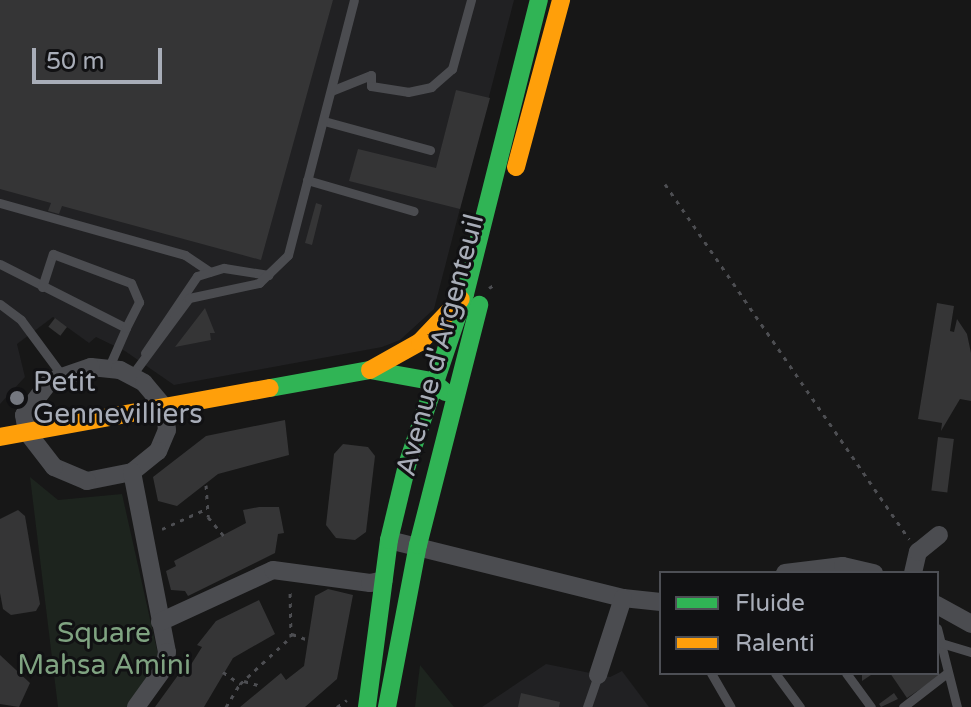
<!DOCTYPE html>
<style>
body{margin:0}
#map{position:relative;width:971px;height:707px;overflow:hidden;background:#171717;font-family:"Varela Round",sans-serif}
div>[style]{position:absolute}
.built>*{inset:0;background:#212123}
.green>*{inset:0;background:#1d241e}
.building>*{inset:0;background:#353536;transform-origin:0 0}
.path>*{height:3px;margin-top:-1.5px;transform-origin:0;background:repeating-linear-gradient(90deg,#4d4e52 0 4px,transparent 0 10px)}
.lane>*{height:9px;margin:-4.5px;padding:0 4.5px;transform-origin:4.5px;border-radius:4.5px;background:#4b4c50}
.street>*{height:18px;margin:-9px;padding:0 9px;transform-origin:9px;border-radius:9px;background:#4b4c50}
.fast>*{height:18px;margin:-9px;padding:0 9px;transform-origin:9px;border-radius:9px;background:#30b455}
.slow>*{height:18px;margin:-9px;padding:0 9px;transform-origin:9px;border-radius:9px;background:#ff9f0a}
.dots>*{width:22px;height:22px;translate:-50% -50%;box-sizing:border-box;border:4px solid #111113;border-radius:50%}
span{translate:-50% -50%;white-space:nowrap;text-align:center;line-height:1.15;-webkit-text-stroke:6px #111113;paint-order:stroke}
.street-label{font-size:28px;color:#a8adb8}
.poi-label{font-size:28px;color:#a8adb8}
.left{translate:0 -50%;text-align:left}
.park-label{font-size:28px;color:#7fa381}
.legend{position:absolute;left:659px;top:571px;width:280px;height:104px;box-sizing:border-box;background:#111113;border:2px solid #4d4f55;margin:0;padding:10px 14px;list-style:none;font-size:24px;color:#a8adb8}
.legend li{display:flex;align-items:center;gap:16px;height:40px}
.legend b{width:40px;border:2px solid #4d4f55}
.scale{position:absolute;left:32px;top:48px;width:130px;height:36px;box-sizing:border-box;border:4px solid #a8adb8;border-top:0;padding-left:10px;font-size:24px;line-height:28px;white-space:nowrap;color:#a8adb8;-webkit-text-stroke:6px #111113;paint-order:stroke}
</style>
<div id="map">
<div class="built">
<div style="clip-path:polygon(0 0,514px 0,434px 309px,400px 340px,382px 347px,174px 385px,125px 351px,96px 337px,89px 343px,53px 317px,17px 344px,25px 377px,0 404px)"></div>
<div style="clip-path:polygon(546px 664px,610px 677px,622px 671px,649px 707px,482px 707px)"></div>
</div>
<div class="green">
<div style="clip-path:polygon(30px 477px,58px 500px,122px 494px,159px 659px,128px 707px,58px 707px)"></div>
<div style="clip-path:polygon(420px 665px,454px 707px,415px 707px)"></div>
</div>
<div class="building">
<div style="clip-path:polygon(0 0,333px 0,261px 260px,62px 206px,59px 214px,48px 211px,51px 203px,0 189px)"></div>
<div style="clip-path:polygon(456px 90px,490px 98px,460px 209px,349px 181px,358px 149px,436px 168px)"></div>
<div style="clip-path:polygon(316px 203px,322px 205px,312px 245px,305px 243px)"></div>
<div style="clip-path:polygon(937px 303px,954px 306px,950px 331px,954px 332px,957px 319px,967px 334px,971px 353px,971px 401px,960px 399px,941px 431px,942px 423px,918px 419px)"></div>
<div style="clip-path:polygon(205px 308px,215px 333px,210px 333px,211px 340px,175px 347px)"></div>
<div style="left:55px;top:318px;width:15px;height:11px;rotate:37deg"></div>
<div style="clip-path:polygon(285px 420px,289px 455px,218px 474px,177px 506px,158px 501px,153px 477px,206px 436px)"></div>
<div style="left:938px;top:437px;width:16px;height:54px;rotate:7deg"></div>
<div style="clip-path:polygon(343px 444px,368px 447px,375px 456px,366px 532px,355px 540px,336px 538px,326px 525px,334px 454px)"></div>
<div style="clip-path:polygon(259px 507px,279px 507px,284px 533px,278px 534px,275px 553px,188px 596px,185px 591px,171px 590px,166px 571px,176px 566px,174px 561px,246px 523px,243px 510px)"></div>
<div style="clip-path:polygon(18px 510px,25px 516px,40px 604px,36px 611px,11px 615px,3px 609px,0 593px,0 519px)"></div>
<div style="clip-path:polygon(328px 589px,353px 595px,337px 679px,305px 707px,240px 707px,281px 673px,286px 680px,304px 666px,315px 596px)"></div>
<div style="clip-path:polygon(259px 600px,275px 634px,233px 658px,204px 707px,155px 707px,184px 667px,187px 671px,202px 647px,197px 645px,216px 621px)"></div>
<div style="clip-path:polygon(0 655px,30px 683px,19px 707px,0 704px)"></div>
<div style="clip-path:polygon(862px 673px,874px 673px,862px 681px)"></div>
<div style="clip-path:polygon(890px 673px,939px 673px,941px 675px,907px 698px)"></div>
<div style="clip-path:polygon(521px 693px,560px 702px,559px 707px,518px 707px)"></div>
<div style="clip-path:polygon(894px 693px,898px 699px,881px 707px,879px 704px)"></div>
</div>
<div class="path">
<div style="left:665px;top:184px;width:431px;rotate:55.5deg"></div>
<div style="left:489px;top:288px;width:9px;rotate:-32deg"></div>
<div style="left:206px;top:485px;width:32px;rotate:86deg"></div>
<div style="left:208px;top:517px;width:25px;rotate:50deg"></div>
<div style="left:162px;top:529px;width:48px;rotate:-24.4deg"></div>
<div style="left:292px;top:634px;width:15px;rotate:20deg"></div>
<div style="left:223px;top:672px;width:21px;rotate:35deg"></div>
<div style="left:244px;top:681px;width:19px;rotate:16deg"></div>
<div style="left:226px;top:707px;width:27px;rotate:-59deg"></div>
<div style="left:240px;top:684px;width:69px;rotate:-42.7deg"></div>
<div style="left:291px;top:637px;width:48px;rotate:-91.2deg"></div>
<div style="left:337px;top:707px;width:12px;rotate:-35deg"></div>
</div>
<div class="lane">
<div style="left:331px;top:91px;width:43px;rotate:-21.8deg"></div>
<div style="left:371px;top:75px;width:11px;rotate:90deg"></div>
<div style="left:371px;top:86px;width:37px;rotate:9deg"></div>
<div style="left:408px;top:92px;width:24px;rotate:-12deg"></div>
<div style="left:431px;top:87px;width:28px;rotate:-41deg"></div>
<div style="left:452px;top:69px;width:72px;rotate:-74.6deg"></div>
<div style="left:324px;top:121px;width:110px;rotate:15.3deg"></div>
<div style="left:307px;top:180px;width:111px;rotate:16.2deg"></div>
<div style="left:0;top:203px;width:192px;rotate:15.7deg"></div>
<div style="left:185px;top:255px;width:30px;rotate:34deg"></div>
<div style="left:0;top:264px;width:141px;rotate:26.9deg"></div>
<div style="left:126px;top:328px;width:43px;rotate:113.6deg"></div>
<div style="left:42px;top:287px;width:35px;rotate:-72deg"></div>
<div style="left:53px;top:254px;width:83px;rotate:20.4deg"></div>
<div style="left:131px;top:283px;width:21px;rotate:67deg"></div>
<div style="left:139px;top:302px;width:29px;rotate:117deg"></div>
<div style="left:0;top:304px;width:26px;rotate:37deg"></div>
<div style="left:21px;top:320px;width:67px;rotate:53.5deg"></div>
<div style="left:145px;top:353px;width:93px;rotate:-56deg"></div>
<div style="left:197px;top:276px;width:28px;rotate:-17deg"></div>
<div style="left:224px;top:268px;width:45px;rotate:9deg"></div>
<div style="left:132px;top:375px;width:96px;rotate:-53.5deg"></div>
<div style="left:189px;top:298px;width:72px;rotate:-12.1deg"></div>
<div style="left:259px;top:283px;width:40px;rotate:-44deg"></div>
<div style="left:288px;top:255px;width:263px;rotate:-75.5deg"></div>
<div style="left:937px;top:628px;width:81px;rotate:75.8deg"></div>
<div style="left:941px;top:643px;width:31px;rotate:17deg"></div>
<div style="left:711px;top:673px;width:39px;rotate:60deg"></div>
<div style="left:775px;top:673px;width:42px;rotate:53.7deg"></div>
<div style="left:846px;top:673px;width:42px;rotate:53.7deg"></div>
<div style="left:587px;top:707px;width:34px;rotate:-71deg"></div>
<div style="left:903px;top:707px;width:56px;rotate:-37.7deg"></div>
</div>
<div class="street">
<div style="left:91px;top:367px;width:29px;rotate:6deg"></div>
<div style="left:120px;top:370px;width:27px;rotate:28deg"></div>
<div style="left:144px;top:383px;width:33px;rotate:50deg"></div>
<div style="left:165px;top:408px;width:22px;rotate:85deg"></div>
<div style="left:167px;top:430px;width:23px;rotate:113deg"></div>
<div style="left:158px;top:451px;width:33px;rotate:141deg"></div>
<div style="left:132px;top:472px;width:46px;rotate:168.7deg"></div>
<div style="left:87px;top:481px;width:36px;rotate:-157deg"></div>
<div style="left:54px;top:467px;width:44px;rotate:-127.6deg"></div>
<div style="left:27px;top:432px;width:17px;rotate:-100deg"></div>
<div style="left:24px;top:415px;width:43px;rotate:-52.6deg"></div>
<div style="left:50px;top:381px;width:43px;rotate:-18.9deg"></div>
<div style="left:132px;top:472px;width:183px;rotate:79deg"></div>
<div style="left:167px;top:652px;width:16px;rotate:101deg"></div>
<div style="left:164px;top:668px;width:48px;rotate:125.7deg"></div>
<div style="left:389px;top:540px;width:241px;rotate:13.9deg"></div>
<div style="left:623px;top:598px;width:38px;rotate:6deg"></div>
<div style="left:785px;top:573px;width:58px;rotate:-6.9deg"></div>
<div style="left:843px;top:566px;width:32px;rotate:13deg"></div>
<div style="left:913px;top:573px;width:22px;rotate:-77deg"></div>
<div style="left:918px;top:552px;width:27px;rotate:-39deg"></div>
<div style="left:937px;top:605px;width:39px;rotate:29deg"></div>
<div style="left:160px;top:622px;width:124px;rotate:-24.7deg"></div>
<div style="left:273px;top:570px;width:98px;rotate:7.6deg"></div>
<div style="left:370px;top:583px;width:14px;rotate:-12deg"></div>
<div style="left:598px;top:675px;width:81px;rotate:-72deg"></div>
</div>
<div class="fast">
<div style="left:270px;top:388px;width:102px;rotate:-10.2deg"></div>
<div style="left:370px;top:370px;width:63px;rotate:10.1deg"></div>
<div style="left:432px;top:381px;width:17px;rotate:40deg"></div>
<div style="left:367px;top:707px;width:168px;rotate:-82.5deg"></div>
<div style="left:389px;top:540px;width:77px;rotate:-76.5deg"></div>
<div style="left:407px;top:465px;width:181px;rotate:-71.3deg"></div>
<div style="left:465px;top:294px;width:303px;rotate:-75.9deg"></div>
<div style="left:387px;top:707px;width:165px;rotate:-79.2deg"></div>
<div style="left:418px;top:545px;width:248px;rotate:-75.7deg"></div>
</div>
<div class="slow">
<div style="left:516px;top:167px;width:173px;rotate:-74.9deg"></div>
<div style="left:370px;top:370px;width:57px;rotate:-29.2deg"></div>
<div style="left:420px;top:342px;width:59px;rotate:-46.4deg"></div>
<div style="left:0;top:437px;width:274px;rotate:-10.3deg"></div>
</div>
<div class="dots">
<div style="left:17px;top:398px;background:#757880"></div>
</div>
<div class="street-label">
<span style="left:440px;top:345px;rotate:-75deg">Avenue d'Argenteuil</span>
</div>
<div class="poi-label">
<span class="left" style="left:33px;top:398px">Petit<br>Gennevilliers</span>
</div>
<div class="park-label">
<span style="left:104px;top:649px">Square<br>Mahsa Amini</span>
</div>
<ul class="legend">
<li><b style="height:10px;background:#30b455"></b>Fluide</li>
<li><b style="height:10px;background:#ff9f0a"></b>Ralenti</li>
</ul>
<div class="scale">50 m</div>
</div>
